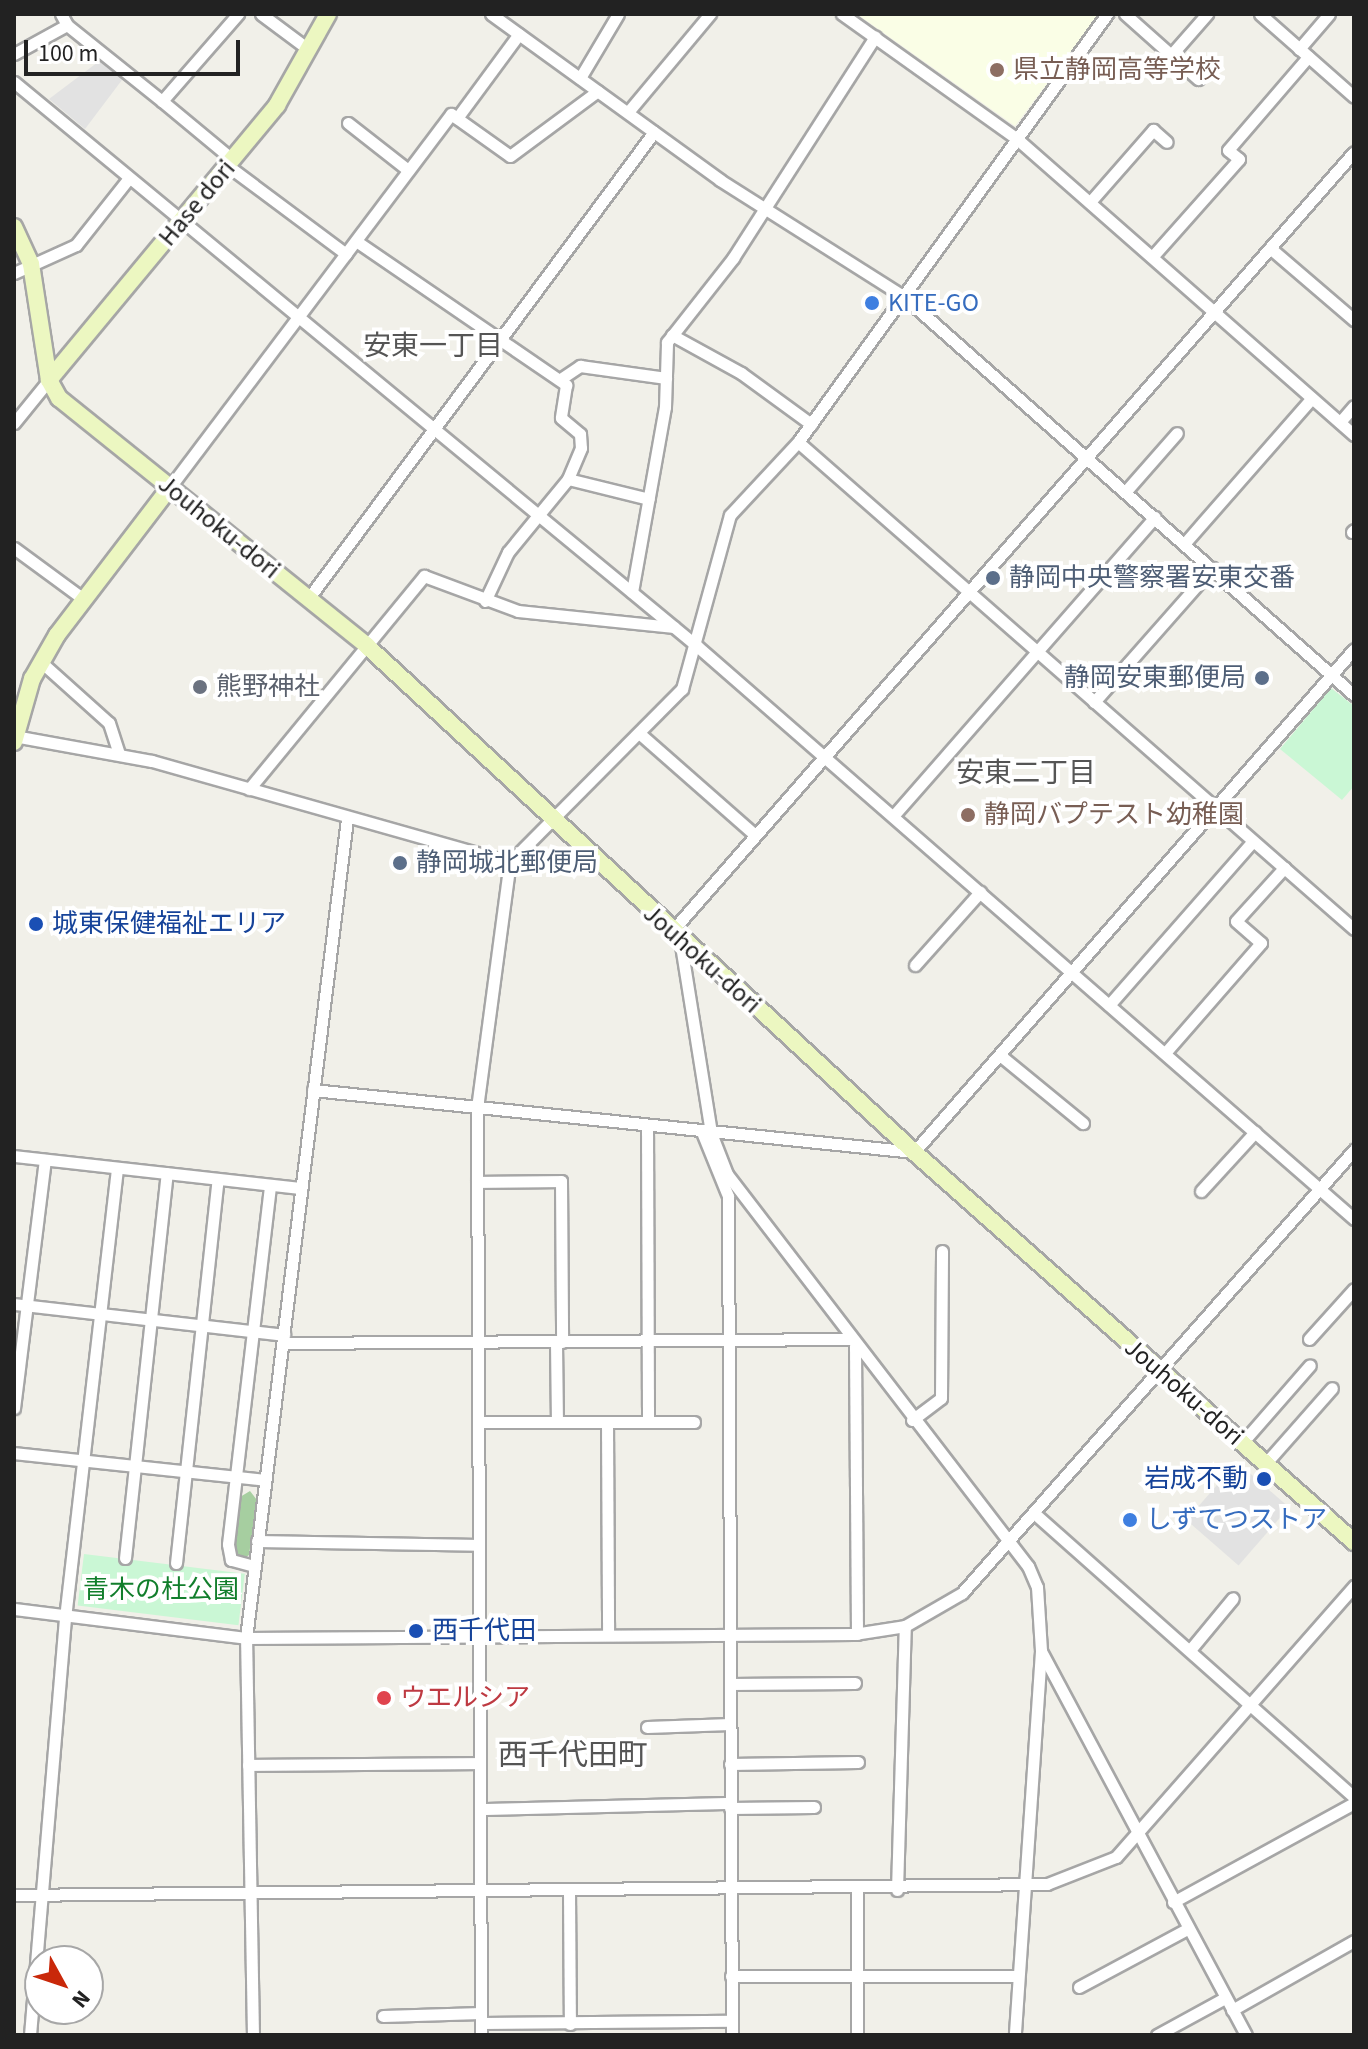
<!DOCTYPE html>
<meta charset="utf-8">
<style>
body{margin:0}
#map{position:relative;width:1368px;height:2049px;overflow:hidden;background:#f1f0e9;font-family:"Source Sans 3","Noto Sans JP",sans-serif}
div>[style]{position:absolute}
.education>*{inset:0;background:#fafee6}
.forest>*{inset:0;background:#a6cea0}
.park>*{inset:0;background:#caf7d5;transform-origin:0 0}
.parking>*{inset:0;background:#e2e2e2;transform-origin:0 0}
.roads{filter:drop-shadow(2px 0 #a6a6a6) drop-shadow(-2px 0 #a6a6a6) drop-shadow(0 2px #a6a6a6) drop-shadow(0 -2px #a6a6a6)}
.street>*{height:11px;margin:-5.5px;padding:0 5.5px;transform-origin:5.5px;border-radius:5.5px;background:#fff}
.secondary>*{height:16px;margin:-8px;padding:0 8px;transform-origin:8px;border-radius:8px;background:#ecf7c1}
.dots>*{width:22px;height:22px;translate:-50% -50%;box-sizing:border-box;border:4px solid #fff;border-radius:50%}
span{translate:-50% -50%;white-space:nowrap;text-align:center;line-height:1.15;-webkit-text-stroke:8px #fff;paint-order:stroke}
.education-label{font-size:26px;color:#785e54}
.left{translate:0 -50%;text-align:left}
.street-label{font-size:26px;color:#222}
.shop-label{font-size:26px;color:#366cbe}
.service-label{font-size:26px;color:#4e5e75}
.right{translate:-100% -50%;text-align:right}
.worship-label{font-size:26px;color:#5b616d}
.transit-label{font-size:26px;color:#164399}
.park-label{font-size:26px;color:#127e2c}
.health-label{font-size:26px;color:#be3a42}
.neighbourhood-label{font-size:28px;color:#555}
.quarter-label{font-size:30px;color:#555}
.frame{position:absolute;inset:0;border:16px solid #222;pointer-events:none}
.north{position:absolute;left:24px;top:1945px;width:80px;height:80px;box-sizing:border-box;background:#fff;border:2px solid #a7a7a7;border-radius:50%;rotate:130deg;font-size:22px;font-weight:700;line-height:32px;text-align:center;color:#222}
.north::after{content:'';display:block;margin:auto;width:28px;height:36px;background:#c9280a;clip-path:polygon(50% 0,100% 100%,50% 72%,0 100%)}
.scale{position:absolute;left:24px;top:40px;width:216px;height:36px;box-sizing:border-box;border:4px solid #222;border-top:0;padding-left:10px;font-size:24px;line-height:28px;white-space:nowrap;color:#222;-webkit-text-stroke:6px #fff;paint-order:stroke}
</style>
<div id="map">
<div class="education">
<div style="clip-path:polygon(857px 14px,1099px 14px,1015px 126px)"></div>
</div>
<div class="forest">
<div style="clip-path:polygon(250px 1491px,257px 1500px,249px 1555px,241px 1561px,233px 1555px,240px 1497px)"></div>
</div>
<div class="park">
<div style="clip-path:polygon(1331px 688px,1354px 706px,1354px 786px,1342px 800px,1280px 749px)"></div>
<div style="left:84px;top:1554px;width:162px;height:52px;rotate:7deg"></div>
</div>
<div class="parking">
<div style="clip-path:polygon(102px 59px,125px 76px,85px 129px,49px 99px)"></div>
<div style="left:1237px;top:1462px;width:69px;height:77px;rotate:41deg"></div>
</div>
<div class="roads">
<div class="street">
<div style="left:61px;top:14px;width:13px;rotate:61deg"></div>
<div style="left:261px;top:14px;width:59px;rotate:36.7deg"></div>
<div style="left:491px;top:14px;width:283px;rotate:35.9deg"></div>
<div style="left:720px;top:180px;width:217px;rotate:32.4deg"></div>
<div style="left:903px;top:296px;width:602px;rotate:41.5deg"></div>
<div style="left:842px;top:14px;width:214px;rotate:35.5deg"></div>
<div style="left:1016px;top:138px;width:450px;rotate:41.3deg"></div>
<div style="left:1125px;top:14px;width:98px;rotate:41.7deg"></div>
<div style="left:1260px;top:14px;width:125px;rotate:41.4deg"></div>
<div style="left:1299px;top:49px;width:46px;rotate:-49.4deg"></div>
<div style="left:14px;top:54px;width:60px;rotate:-28.7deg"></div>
<div style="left:67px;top:25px;width:122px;rotate:38.7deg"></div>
<div style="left:162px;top:101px;width:116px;rotate:-48.9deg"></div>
<div style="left:1171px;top:55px;width:55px;rotate:-48.7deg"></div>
<div style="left:580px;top:78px;width:74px;rotate:-59.3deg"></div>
<div style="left:14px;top:82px;width:886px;rotate:39.55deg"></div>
<div style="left:697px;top:646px;width:872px;rotate:41.09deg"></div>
<div style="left:162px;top:101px;width:92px;rotate:39.7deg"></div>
<div style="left:628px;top:112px;width:128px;rotate:-50.1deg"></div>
<div style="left:457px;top:118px;width:104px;rotate:-53.6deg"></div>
<div style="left:348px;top:123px;width:76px;rotate:38.1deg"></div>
<div style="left:228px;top:166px;width:147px;rotate:36.7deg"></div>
<div style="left:1090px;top:202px;width:96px;rotate:-48.8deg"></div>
<div style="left:1153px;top:130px;width:18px;rotate:41deg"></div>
<div style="left:356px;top:241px;width:255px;rotate:34.4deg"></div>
<div style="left:566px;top:385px;width:33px;rotate:99deg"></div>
<div style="left:561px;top:418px;width:25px;rotate:40deg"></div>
<div style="left:580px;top:434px;width:14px;rotate:86deg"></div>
<div style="left:581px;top:448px;width:34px;rotate:113deg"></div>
<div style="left:568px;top:479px;width:94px;rotate:129.4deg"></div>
<div style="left:508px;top:552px;width:54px;rotate:115.1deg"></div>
<div style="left:1270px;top:248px;width:111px;rotate:40.6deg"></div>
<div style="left:1152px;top:257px;width:131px;rotate:-48.4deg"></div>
<div style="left:1239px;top:159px;width:14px;rotate:-141deg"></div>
<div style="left:1228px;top:150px;width:123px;rotate:-49.3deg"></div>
<div style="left:14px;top:273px;width:68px;rotate:-24.3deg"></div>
<div style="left:76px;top:245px;width:85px;rotate:-51.7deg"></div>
<div style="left:672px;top:335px;width:79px;rotate:28.8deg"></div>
<div style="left:741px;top:373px;width:87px;rotate:36.1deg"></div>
<div style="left:562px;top:378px;width:22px;rotate:-34deg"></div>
<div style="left:580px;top:366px;width:87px;rotate:7.9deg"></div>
<div style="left:1340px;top:422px;width:21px;rotate:-49deg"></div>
<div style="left:14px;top:423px;width:55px;rotate:-50.9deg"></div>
<div style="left:798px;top:442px;width:739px;rotate:41.22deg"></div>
<div style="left:568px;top:479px;width:83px;rotate:13.9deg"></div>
<div style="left:170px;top:487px;width:467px;rotate:-53deg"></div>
<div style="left:451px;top:114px;width:72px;rotate:35.4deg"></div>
<div style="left:510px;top:156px;width:109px;rotate:-36.5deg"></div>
<div style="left:1126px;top:491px;width:77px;rotate:-48.7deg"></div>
<div style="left:1352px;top:532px;width:3px;rotate:-45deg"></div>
<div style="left:1184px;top:544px;width:194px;rotate:-48.8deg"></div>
<div style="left:14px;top:548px;width:84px;rotate:36.3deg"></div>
<div style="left:632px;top:592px;width:188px;rotate:-79.9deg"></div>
<div style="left:665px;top:407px;width:65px;rotate:-88.2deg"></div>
<div style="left:667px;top:342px;width:107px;rotate:-51.8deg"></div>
<div style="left:733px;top:258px;width:263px;rotate:-57.3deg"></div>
<div style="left:308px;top:599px;width:581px;rotate:-53.47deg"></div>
<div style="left:41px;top:662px;width:91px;rotate:41.9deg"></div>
<div style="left:109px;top:723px;width:32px;rotate:72deg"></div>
<div style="left:1094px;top:702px;width:179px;rotate:-48.6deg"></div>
<div style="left:639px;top:733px;width:154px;rotate:41.3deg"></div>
<div style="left:14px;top:736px;width:140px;rotate:10.3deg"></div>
<div style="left:152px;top:761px;width:372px;rotate:15.8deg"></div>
<div style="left:510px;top:862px;width:244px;rotate:-45.2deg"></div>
<div style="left:682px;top:689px;width:180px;rotate:-74.6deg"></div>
<div style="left:730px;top:515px;width:100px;rotate:-47deg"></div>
<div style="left:798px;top:442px;width:528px;rotate:-54.17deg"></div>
<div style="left:249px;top:789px;width:276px;rotate:-50.6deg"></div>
<div style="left:424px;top:576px;width:100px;rotate:20.4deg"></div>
<div style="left:518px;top:611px;width:157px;rotate:5.9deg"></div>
<div style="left:894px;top:815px;width:396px;rotate:-48.8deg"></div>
<div style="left:672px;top:931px;width:1035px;rotate:-48.8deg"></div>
<div style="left:680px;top:939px;width:196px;rotate:80.9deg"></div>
<div style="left:711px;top:1133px;width:44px;rotate:68.7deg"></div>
<div style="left:727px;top:1174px;width:494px;rotate:52.5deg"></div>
<div style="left:1028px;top:1566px;width:23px;rotate:67deg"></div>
<div style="left:1037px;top:1587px;width:64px;rotate:86.4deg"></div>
<div style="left:1041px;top:1651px;width:385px;rotate:93.9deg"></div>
<div style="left:915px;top:965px;width:98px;rotate:-48.3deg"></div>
<div style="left:1109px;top:1005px;width:218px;rotate:-48.7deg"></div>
<div style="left:1165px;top:1053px;width:146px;rotate:-48.9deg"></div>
<div style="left:1261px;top:943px;width:33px;rotate:-139deg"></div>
<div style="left:1236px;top:921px;width:72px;rotate:-47.8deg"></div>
<div style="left:1001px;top:1056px;width:106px;rotate:39.3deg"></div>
<div style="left:313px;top:1090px;width:604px;rotate:5.89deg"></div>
<div style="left:914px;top:1152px;width:668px;rotate:-48.82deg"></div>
<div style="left:647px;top:1126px;width:296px;rotate:89.8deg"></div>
<div style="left:702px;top:1132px;width:69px;rotate:67.9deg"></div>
<div style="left:728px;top:1196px;width:839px;rotate:89.73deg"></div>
<div style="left:14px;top:1156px;width:289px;rotate:6.4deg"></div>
<div style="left:477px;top:1182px;width:84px;rotate:-0.7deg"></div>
<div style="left:561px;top:1181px;width:161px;rotate:89.6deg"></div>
<div style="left:1201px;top:1191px;width:80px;rotate:-47.5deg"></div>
<div style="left:14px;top:1304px;width:272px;rotate:6.5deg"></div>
<div style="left:1309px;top:1339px;width:67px;rotate:-48deg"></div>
<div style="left:556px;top:1342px;width:80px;rotate:89.3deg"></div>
<div style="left:283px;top:1343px;width:567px;rotate:-0.4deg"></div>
<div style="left:855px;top:1346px;width:288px;rotate:89.6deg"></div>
<div style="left:14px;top:1408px;width:250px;rotate:-82.9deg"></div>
<div style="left:912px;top:1420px;width:36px;rotate:-37deg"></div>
<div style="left:941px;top:1398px;width:147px;rotate:-89.6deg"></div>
<div style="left:479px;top:1422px;width:215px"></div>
<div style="left:607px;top:1422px;width:212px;rotate:89.7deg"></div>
<div style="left:1242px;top:1443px;width:103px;rotate:-48.9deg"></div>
<div style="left:14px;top:1453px;width:252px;rotate:6.1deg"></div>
<div style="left:1265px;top:1464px;width:101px;rotate:-48.6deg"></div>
<div style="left:1034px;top:1513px;width:428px;rotate:41.6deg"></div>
<div style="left:257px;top:1541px;width:222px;rotate:1deg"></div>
<div style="left:125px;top:1558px;width:387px;rotate:-83.8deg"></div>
<div style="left:176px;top:1563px;width:386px;rotate:-83.8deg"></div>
<div style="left:254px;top:1566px;width:24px;rotate:-165deg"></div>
<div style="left:231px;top:1560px;width:16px;rotate:-101deg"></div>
<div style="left:228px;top:1544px;width:361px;rotate:-83.3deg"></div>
<div style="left:14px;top:1609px;width:234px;rotate:7.1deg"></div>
<div style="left:246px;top:1638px;width:608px;rotate:-0.38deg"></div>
<div style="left:854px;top:1634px;width:52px;rotate:-8.9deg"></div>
<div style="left:905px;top:1626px;width:66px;rotate:-30.1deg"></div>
<div style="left:962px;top:1593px;width:592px;rotate:-48.5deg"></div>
<div style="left:1190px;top:1650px;width:67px;rotate:-50.4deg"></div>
<div style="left:1041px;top:1651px;width:435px;rotate:61.9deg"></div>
<div style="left:730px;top:1684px;width:125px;rotate:-0.5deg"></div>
<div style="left:647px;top:1727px;width:83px;rotate:-2.1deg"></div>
<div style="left:730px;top:1764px;width:128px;rotate:-0.9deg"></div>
<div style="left:248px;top:1765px;width:232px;rotate:-0.5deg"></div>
<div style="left:730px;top:1808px;width:84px;rotate:-0.7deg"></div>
<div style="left:481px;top:1809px;width:249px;rotate:-1.4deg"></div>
<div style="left:897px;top:1890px;width:264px;rotate:-88.3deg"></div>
<div style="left:569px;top:1891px;width:133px;rotate:89.6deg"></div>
<div style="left:14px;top:1895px;width:1033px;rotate:-0.61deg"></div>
<div style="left:1047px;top:1884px;width:74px;rotate:-21.4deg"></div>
<div style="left:1116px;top:1857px;width:361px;rotate:-48.7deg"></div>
<div style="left:1173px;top:1902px;width:206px;rotate:-28.7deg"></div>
<div style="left:731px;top:1976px;width:287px"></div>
<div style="left:1079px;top:1987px;width:123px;rotate:-28.2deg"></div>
<div style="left:1232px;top:2010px;width:140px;rotate:-29.5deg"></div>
<div style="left:383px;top:2016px;width:98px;rotate:-1.8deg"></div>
<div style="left:481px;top:2023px;width:251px;rotate:-0.5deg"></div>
<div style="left:30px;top:2035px;width:418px;rotate:-85.2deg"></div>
<div style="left:65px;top:1618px;width:453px;rotate:-83.4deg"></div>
<div style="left:253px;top:2035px;width:397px;rotate:-91deg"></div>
<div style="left:246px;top:1638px;width:825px;rotate:-82.97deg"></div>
<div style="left:481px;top:2035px;width:927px;rotate:-90.25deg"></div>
<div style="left:477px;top:1108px;width:248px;rotate:-82.4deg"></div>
<div style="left:857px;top:2035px;width:145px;rotate:-90deg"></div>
<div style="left:1157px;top:2035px;width:77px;rotate:-28.6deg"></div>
</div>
<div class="secondary">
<div style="left:14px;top:227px;width:41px;rotate:65.3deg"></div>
<div style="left:31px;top:264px;width:117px;rotate:81.2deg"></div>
<div style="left:49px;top:380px;width:21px;rotate:61deg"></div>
<div style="left:59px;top:398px;width:395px;rotate:38.8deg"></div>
<div style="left:367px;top:646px;width:745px;rotate:42.77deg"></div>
<div style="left:914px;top:1152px;width:588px;rotate:41.55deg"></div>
<div style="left:49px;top:380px;width:357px;rotate:-50.3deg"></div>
<div style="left:277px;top:105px;width:104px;rotate:-60.7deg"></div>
<div style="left:14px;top:742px;width:66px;rotate:-74.1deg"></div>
<div style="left:32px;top:679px;width:51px;rotate:-60.4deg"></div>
<div style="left:57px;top:635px;width:186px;rotate:-52.6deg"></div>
</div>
</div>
<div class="dots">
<div style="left:997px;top:70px;background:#8d6e63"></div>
<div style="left:872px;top:303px;background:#3f7fe0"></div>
<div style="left:993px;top:578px;background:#5c6f8a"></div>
<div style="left:1262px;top:678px;background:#5c6f8a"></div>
<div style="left:200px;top:687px;background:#6b7280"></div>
<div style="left:968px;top:815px;background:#8d6e63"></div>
<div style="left:400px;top:863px;background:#5c6f8a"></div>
<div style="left:36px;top:924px;background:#1a4fb4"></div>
<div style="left:1264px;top:1479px;background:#1a4fb4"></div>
<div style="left:1130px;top:1520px;background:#3f7fe0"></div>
<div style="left:416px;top:1631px;background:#1a4fb4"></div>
<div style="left:384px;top:1698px;background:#e0444e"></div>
</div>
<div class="education-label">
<span class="left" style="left:1013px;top:70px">県立静岡高等学校</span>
<span class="left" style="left:984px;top:815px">静岡バプテスト幼稚園</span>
</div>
<div class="street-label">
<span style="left:197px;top:203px;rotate:-50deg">Hase dori</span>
<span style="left:219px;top:527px;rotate:39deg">Jouhoku-dori</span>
<span style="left:702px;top:959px;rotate:42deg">Jouhoku-dori</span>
<span style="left:1184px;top:1392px;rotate:41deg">Jouhoku-dori</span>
</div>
<div class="shop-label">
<span class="left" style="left:888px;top:303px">KITE-GO</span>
<span class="left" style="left:1146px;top:1520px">しずてつストア</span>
</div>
<div class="service-label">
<span class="left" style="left:1009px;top:578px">静岡中央警察署安東交番</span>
<span class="right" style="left:1246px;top:678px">静岡安東郵便局</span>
<span class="left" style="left:416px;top:863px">静岡城北郵便局</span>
</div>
<div class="worship-label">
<span class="left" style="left:216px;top:687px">熊野神社</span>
</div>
<div class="transit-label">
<span class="left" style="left:52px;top:924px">城東保健福祉エリア</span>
<span class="right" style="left:1248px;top:1479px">岩成不動</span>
<span class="left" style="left:432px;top:1631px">西千代田</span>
</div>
<div class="park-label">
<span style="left:161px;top:1590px">青木の杜公園</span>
</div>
<div class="health-label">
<span class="left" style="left:400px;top:1698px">ウエルシア</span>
</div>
<div class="neighbourhood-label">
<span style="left:433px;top:346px">安東一丁目</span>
<span style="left:1026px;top:773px">安東二丁目</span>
</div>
<div class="quarter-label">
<span style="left:573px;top:1756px">西千代田町</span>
</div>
<div class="frame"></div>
<div class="north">N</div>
<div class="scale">100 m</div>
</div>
